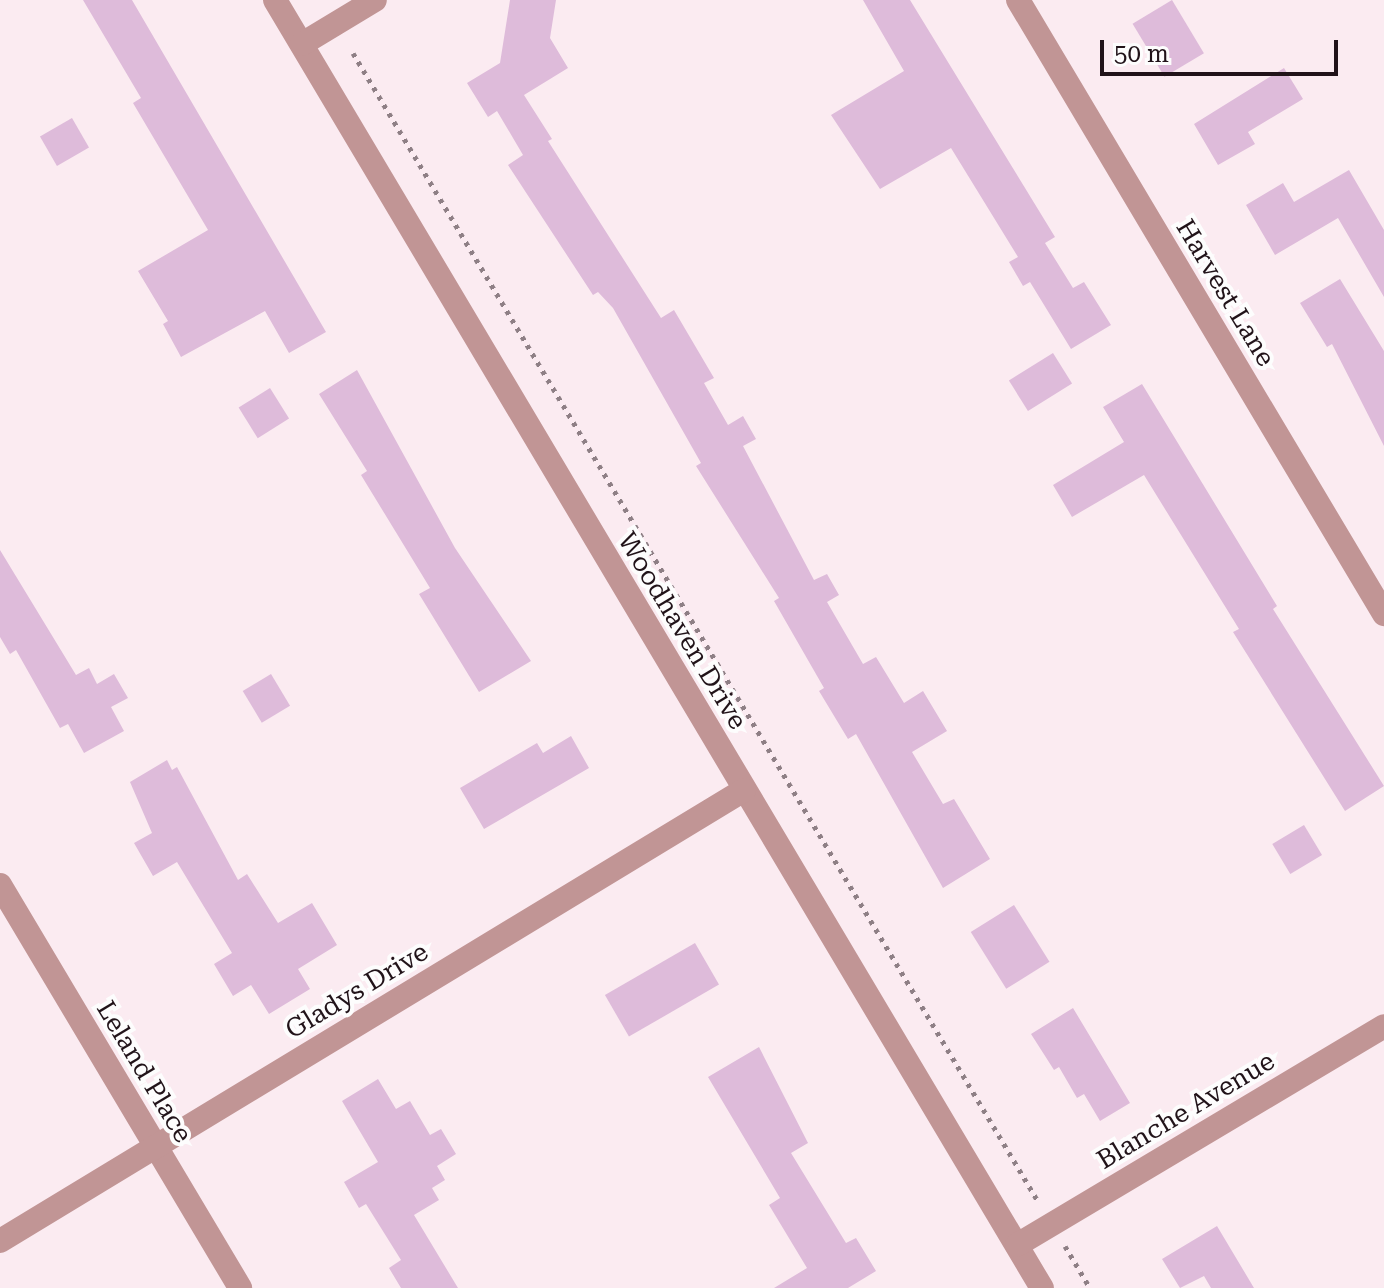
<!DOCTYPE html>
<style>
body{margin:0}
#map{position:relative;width:1384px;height:1288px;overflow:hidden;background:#fbebf1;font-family:"Roboto Serif",serif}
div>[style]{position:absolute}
.building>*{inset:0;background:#debbda;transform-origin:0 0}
.path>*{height:5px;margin-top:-2.5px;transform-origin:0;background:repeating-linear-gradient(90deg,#8e7f85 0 4px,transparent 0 10px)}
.minor>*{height:24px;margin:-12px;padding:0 12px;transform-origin:12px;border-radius:12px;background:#c19595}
span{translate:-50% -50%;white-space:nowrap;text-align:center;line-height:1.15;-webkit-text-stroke:8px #fdfdfd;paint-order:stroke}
.street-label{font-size:26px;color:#211319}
.scale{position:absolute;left:1100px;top:40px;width:238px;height:36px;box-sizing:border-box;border:4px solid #211319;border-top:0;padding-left:10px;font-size:24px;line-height:28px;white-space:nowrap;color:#211319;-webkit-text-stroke:6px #fdfdfd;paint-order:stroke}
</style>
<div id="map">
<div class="building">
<div style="clip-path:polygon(83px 0,132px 0,326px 332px,289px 353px,265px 311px,181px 357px,163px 324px,168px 321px,138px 271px,208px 230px,133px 103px,141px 98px)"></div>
<div style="clip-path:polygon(510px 0,556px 0,550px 38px,568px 68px,524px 95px,552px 139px,548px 141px,661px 318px,674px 310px,714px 378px,704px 383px,728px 425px,743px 416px,756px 439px,743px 446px,814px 580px,827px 574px,839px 595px,827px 602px,863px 664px,876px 657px,904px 703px,923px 691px,947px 731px,912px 752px,943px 804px,954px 799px,990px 859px,943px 888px,856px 734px,848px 739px,819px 691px,824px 688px,774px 601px,779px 598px,696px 466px,701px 463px,613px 308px,598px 292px,593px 295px,508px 165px,523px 155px,497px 111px,488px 117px,467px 83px,500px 63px)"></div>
<div style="clip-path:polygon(863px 0,910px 0,1055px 237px,1045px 243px,1073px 288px,1084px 282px,1111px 325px,1071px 349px,1030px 282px,1023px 286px,1009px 262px,1018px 257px,951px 148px,880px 189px,831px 115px,904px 71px)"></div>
<div style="left:1172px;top:0;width:62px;height:46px;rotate:59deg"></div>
<div style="clip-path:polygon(1284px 68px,1303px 99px,1248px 132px,1255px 144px,1218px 165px,1194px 124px)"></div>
<div style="left:72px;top:118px;width:34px;height:37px;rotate:60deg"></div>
<div style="clip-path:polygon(1349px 170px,1384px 230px,1384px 297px,1338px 218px,1275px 255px,1246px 205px,1283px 183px,1294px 202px)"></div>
<div style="clip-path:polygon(1340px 279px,1384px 351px,1384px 446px,1332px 344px,1327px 347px,1300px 303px)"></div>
<div style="left:1053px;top:353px;width:36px;height:52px;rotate:58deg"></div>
<div style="clip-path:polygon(357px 370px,455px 548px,531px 661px,479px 692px,419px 594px,430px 588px,361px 475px,367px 471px,319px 394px)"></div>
<div style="clip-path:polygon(1142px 384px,1277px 606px,1273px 609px,1384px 786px,1345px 811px,1233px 632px,1239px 629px,1144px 475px,1072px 517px,1053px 485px,1124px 442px,1103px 407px)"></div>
<div style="left:270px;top:388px;width:36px;height:37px;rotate:58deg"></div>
<div style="clip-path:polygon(0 550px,76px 675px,89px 668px,97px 684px,114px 674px,128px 698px,111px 707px,124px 731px,84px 753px,68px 724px,60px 728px,16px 650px,10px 654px,0 637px)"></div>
<div style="left:271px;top:674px;width:37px;height:33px;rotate:59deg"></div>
<div style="clip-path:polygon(571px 736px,589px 768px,484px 829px,460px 788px,537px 743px,543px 753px)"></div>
<div style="clip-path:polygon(167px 760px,172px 770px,177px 767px,238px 880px,247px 874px,278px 923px,312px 903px,337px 945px,298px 969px,310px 989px,269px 1014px,251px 985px,233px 996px,214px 964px,232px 953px,177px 862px,153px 876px,134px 843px,152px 833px,130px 782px)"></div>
<div style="left:1304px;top:825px;width:35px;height:37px;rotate:59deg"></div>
<div style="left:1014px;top:905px;width:67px;height:51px;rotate:58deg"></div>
<div style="left:695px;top:943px;width:48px;height:104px;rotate:60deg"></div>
<div style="clip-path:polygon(1073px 1008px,1130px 1103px,1100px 1121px,1084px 1094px,1077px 1098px,1059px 1067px,1054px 1070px,1031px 1034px)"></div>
<div style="clip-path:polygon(759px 1047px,808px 1143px,791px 1153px,846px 1243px,856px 1238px,876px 1271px,848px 1288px,774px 1288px,807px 1268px,769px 1205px,780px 1198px,708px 1077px)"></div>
<div style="clip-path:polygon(378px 1079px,396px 1109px,410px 1101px,430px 1135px,441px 1129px,456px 1154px,437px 1166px,445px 1180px,432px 1188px,439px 1200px,414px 1215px,458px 1288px,401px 1288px,389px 1268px,401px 1260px,366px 1204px,359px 1208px,344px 1182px,378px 1162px,342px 1101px)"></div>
<div style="clip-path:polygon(1217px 1226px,1254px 1288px,1211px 1288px,1204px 1276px,1180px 1288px,1162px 1259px)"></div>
</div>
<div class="path">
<div style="left:353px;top:53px;width:1339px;rotate:59.18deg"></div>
<div style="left:1065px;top:1246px;width:49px;rotate:59.2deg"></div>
</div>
<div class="minor">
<div style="left:275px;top:0;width:1499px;rotate:59.23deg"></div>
<div style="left:1018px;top:0;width:715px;rotate:59.2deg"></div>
<div style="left:302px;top:44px;width:85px;rotate:-31.1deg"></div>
<div style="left:0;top:885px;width:469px;rotate:59.2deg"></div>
<div style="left:0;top:1241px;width:870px;rotate:-31.22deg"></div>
<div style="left:1017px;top:1245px;width:427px;rotate:-30.8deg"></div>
</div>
<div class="street-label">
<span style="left:1225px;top:293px;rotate:59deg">Harvest Lane</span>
<span style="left:682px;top:631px;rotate:59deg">Woodhaven Drive</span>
<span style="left:357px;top:991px;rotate:-31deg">Gladys Drive</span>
<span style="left:144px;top:1072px;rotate:59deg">Leland Place</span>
<span style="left:1186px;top:1111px;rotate:-31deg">Blanche Avenue</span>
</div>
<div class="scale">50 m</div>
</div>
